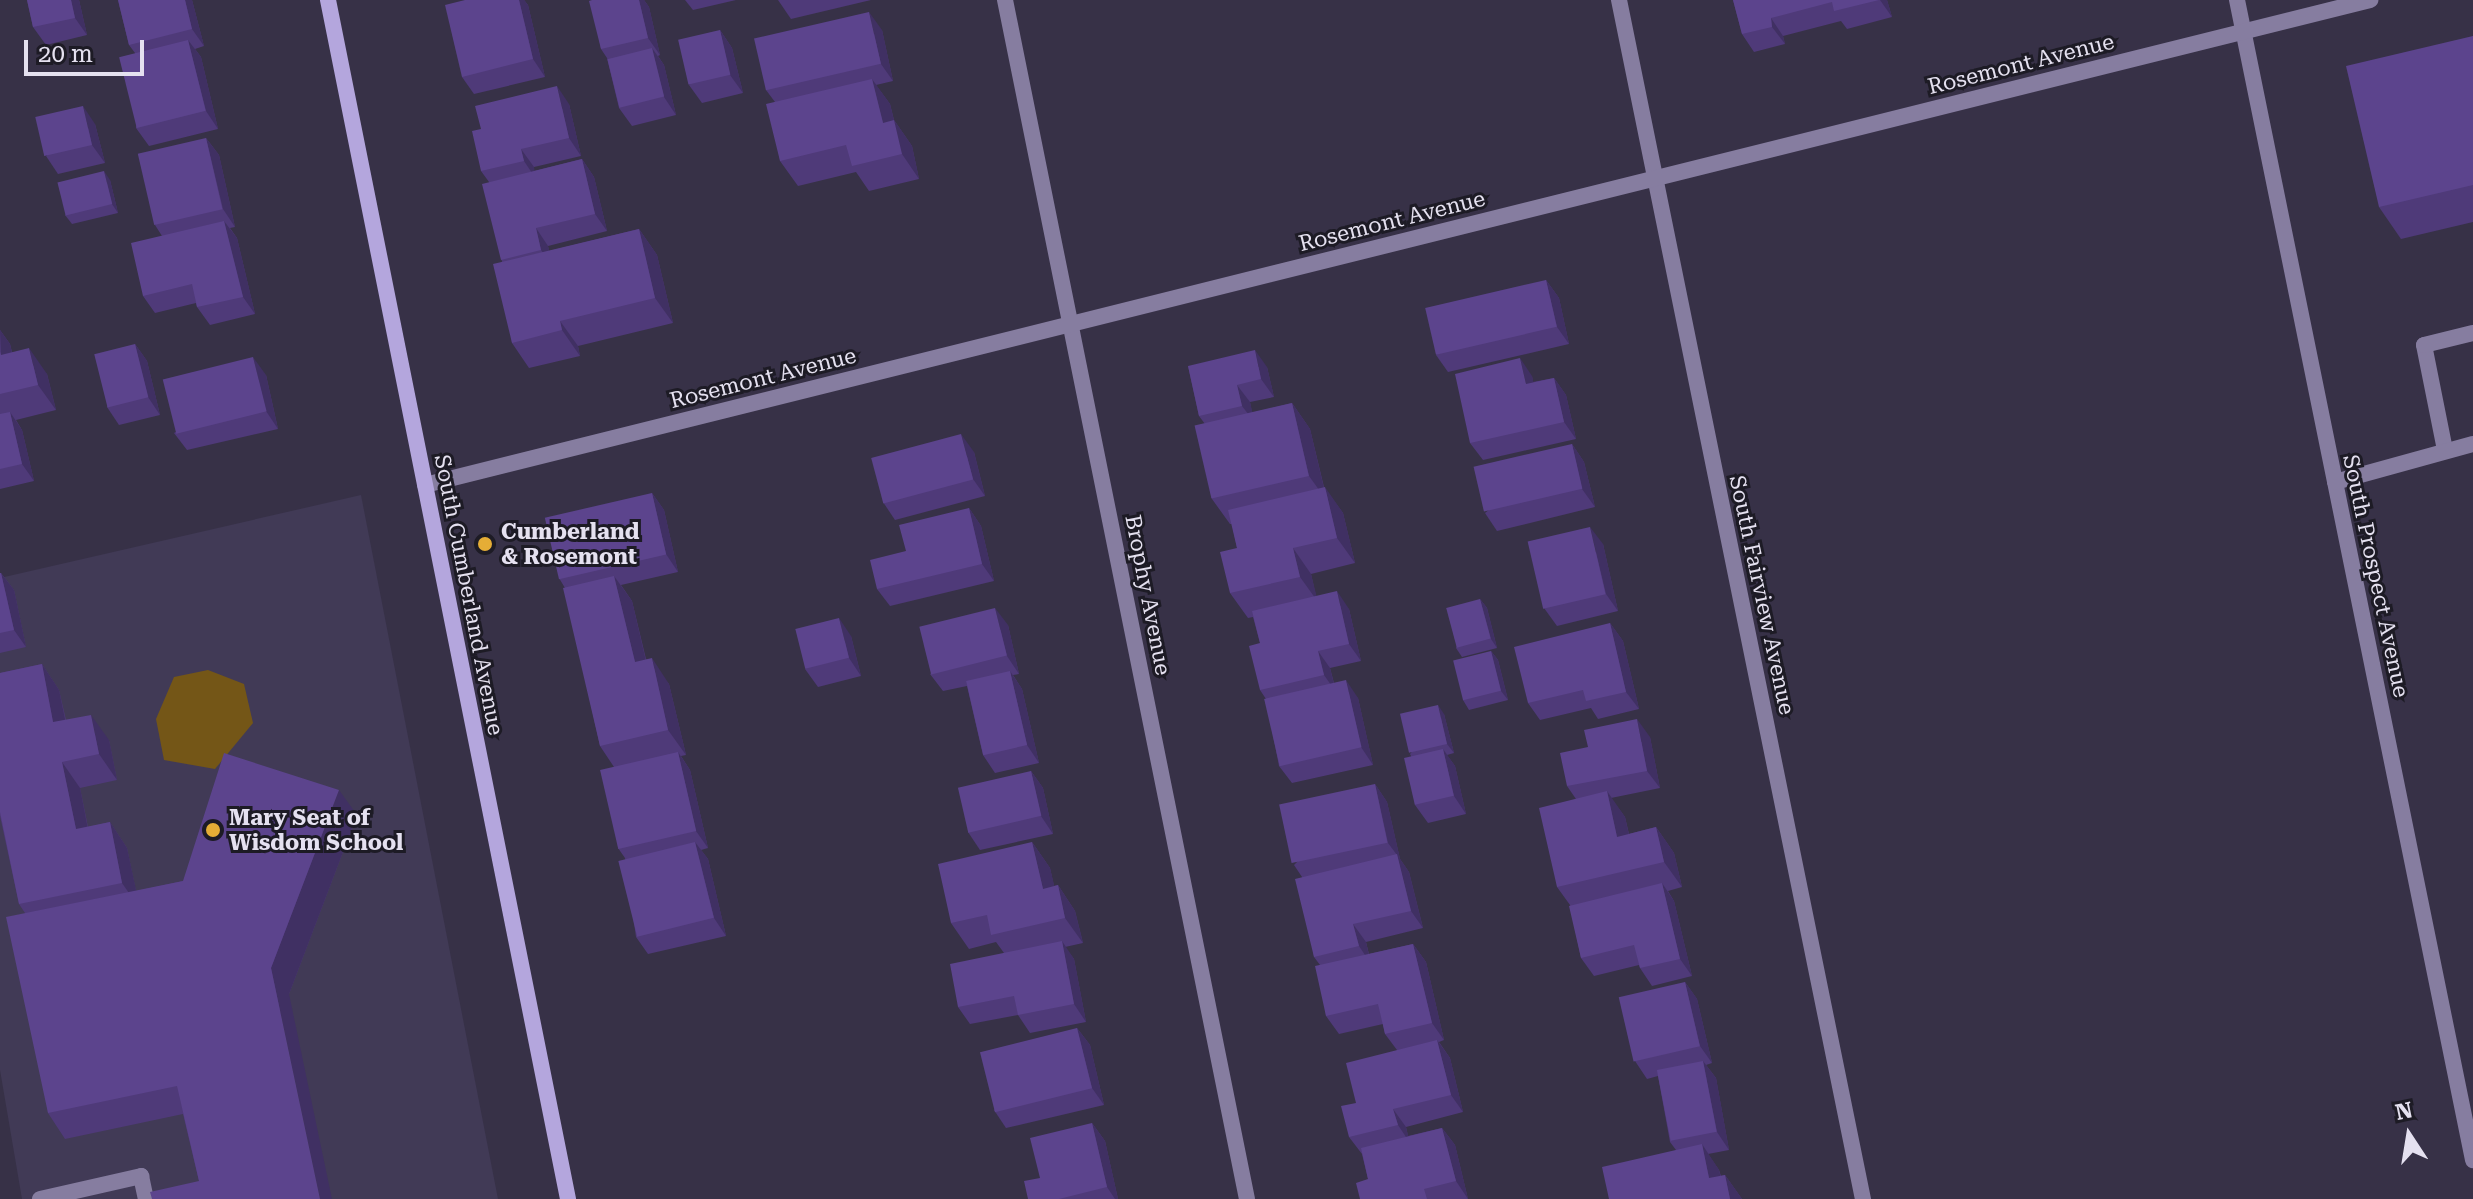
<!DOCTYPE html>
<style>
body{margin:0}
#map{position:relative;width:2473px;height:1199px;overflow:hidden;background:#373147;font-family:"Roboto Serif",serif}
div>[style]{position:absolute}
.built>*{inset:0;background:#413a56}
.green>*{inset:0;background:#745617}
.lane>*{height:16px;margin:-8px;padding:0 8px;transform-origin:8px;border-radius:8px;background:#867da0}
.street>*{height:16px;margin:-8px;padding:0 8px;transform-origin:8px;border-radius:8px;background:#867da0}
.secondary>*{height:16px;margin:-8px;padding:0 8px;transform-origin:8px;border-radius:8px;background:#b4a6dd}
.wall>*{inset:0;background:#4f3a79}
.shaded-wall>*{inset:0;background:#403063}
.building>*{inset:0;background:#5c448d;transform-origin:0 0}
.dots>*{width:22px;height:22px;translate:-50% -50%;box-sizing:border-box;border:4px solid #1d1b25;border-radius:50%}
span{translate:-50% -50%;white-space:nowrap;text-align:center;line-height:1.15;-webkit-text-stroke:6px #1d1b25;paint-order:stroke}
.street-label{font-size:22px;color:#e5e1f0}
.poi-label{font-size:22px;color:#e5e1f0;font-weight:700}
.left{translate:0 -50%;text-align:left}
.north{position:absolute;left:2369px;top:1095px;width:80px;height:80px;-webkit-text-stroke:6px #1d1b25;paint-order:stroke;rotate:348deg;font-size:22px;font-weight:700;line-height:32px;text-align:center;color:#e5e1f0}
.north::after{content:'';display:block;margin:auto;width:28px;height:36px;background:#e5e1f0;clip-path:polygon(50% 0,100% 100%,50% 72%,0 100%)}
.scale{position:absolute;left:24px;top:40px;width:120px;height:36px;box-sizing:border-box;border:4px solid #e5e1f0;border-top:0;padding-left:10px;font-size:24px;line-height:28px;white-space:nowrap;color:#e5e1f0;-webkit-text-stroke:6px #1d1b25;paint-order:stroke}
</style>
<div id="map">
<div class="built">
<div style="clip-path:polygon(361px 495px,498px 1199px,22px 1199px,0 1070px,0 578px)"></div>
</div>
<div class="green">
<div style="clip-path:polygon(208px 670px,244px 684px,253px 723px,215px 769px,164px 760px,156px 719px,174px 677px)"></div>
</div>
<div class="lane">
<div style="left:2445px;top:450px;width:107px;rotate:-101.3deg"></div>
<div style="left:2424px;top:345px;width:50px;rotate:-13.8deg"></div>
<div style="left:2335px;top:482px;width:143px;rotate:-15.4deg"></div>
<div style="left:40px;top:1199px;width:104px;rotate:-12.8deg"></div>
<div style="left:141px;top:1176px;width:24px;rotate:78deg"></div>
</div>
<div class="street">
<div style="left:1005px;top:0;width:1223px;rotate:78.59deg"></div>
<div style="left:1619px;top:0;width:1224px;rotate:78.5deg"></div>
<div style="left:2237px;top:0;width:1184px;rotate:78.5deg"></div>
<div style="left:425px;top:485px;width:2005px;rotate:-14deg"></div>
</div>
<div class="secondary">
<div style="left:328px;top:0;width:1223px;rotate:78.68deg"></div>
</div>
<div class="wall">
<div style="clip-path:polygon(27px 0,79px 0,87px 35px,46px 45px,33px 27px)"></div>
<div style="clip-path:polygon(118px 0,192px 0,204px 46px,195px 49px,201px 57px,218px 129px,149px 146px,136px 128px,135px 53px,129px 45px)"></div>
<div style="clip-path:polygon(465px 0,524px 0,528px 5px,545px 77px,474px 94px,462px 77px)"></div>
<div style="clip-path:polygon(592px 0,644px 0,649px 7px,660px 55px,658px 56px,664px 65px,676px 115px,632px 126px,619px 108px,607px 58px,601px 49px)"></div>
<div style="clip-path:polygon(685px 0,736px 0,693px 10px)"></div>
<div style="clip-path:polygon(778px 0,871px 0,791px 19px)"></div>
<div style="clip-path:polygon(1733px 0,1887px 0,1892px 17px,1847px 29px,1841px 21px,1783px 36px,1785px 44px,1754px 52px,1742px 34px)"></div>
<div style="clip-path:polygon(720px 30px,732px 48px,743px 93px,702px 103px,689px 85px)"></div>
<div style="clip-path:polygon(882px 30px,893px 81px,876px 85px,890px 104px,894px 120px,912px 146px,919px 179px,869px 191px,856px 172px,798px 186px,780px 161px,775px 102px,766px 90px)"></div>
<div style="clip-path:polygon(2473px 36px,2473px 222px,2401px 239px,2379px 207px)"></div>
<div style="clip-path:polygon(569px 104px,581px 156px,534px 167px,534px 171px,582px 159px,594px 177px,607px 231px,548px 246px,549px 251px,639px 229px,657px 255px,673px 323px,578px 346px,580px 356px,529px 368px,512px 343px,502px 262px,489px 182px,481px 171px)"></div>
<div style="clip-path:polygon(95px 124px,105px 163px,58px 174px,46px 156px)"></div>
<div style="clip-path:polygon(206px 138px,219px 155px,235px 227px,230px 228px,237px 238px,255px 314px,210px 325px,197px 307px,196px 303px,155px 313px,143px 296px,162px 236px,155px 225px)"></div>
<div style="clip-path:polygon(110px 180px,118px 213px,72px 224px,65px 215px)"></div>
<div style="clip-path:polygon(1546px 280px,1559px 298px,1569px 344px,1448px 372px,1436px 355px)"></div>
<div style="clip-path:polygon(0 330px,10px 344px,12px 352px,47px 374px,56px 410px,16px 420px,22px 430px,34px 481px,0 489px)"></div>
<div style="clip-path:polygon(135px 344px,147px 361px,160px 415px,119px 425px,107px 407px)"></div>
<div style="clip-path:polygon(1188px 366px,1267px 367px,1274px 397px,1250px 402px,1252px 413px,1292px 403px,1310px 429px,1324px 487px,1343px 513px,1355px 563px,1311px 574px,1316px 596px,1349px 609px,1361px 661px,1330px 668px,1334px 683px,1358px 698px,1373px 765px,1292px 783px,1279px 766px,1266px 699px,1260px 690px,1260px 643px,1253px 617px,1248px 618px,1230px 593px,1237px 548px,1232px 524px,1230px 524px,1212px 499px,1205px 424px,1199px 416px)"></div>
<div style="clip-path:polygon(266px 375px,278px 429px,187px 450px,174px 433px)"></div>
<div style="clip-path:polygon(1532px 376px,1533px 382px,1554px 378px,1566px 395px,1576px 439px,1483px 460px,1470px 443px)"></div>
<div style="clip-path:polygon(1572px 444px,1584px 462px,1595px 507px,1497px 531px,1485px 513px)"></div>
<div style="clip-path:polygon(974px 452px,985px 496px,895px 520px,883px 502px)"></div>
<div style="clip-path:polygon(652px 493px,664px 510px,678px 572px,621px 585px,632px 601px,646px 659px,669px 684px,686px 755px,681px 756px,690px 770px,708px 848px,701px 850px,708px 859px,726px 936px,648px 954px,636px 937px,625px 858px,618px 848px,614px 767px,600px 746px,565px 588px,559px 578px)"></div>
<div style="clip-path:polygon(969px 508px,981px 526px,994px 581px,890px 606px,877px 589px,906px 551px)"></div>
<div style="clip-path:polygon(1603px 544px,1618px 611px,1557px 626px,1544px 608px)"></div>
<div style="clip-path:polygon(0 573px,1px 573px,14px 590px,26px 647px,0 653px)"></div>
<div style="clip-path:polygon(1480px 599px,1487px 608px,1497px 648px,1462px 657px,1456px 648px)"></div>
<div style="clip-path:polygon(1610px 623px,1623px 641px,1639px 709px,1598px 719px,1591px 708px,1540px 720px,1528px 703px)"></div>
<div style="clip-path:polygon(1008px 625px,1019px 674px,1013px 675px,1022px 689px,1039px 763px,995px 773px,983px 755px,967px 686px,943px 691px,930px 674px)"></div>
<div style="clip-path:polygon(851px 636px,861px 676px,818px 687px,805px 669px)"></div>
<div style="clip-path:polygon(1491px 651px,1498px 660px,1508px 700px,1469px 710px,1463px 700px)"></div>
<div style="clip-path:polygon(42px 664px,59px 690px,66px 720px,109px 740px,117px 780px,80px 788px,88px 827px,110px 822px,127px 848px,136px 891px,183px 881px,357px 815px,289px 994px,199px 1181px,183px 1114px,65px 1139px,48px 1113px,25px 913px,19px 904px,0 816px,0 673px)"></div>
<div style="clip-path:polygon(1444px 714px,1454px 753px,1447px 755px,1455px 766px,1466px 814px,1428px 823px,1415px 805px,1411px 756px,1410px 754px)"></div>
<div style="clip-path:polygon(1650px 737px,1660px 788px,1611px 798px,1625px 817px,1629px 834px,1656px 827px,1674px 853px,1682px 887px,1668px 891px,1674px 901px,1692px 976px,1652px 986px,1640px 968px,1639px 965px,1594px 976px,1581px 958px,1570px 905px,1557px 887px,1576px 799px,1567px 786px)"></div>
<div style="clip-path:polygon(1031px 771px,1043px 788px,1053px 834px,980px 850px,968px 832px)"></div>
<div style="clip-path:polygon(1375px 784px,1387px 802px,1400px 859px,1409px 872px,1423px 928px,1366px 942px,1369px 954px,1413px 944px,1426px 962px,1444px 1040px,1439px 1042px,1450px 1058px,1463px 1112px,1406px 1127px,1408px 1136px,1442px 1128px,1455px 1145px,1468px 1199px,1360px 1199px,1368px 1179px,1362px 1154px,1349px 1137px,1356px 1103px,1397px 1050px,1385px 1034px,1383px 1024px,1339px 1034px,1326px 1016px,1320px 965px,1314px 957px,1302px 877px,1294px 865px)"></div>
<div style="clip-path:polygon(1032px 842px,1050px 868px,1054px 886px,1058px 885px,1075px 911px,1083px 943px,1065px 947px,1074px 959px,1086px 1022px,1030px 1033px,1018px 1015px,970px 1024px,958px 1007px,1004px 953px,996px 942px,969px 949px,951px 923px)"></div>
<div style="clip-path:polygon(1685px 982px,1697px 999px,1712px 1063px,1706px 1065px,1716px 1078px,1729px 1150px,1708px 1154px,1719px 1170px,1721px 1176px,1725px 1175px,1742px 1199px,1609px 1199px,1676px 1150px,1670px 1142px,1658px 1076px,1647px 1079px,1635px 1061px)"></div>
<div style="clip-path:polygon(1077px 1028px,1090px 1045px,1104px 1105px,1006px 1128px,994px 1110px)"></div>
<div style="clip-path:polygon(1092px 1123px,1105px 1141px,1118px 1199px,1028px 1199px,1040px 1178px)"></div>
</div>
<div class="shaded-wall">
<div style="clip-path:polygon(71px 0,79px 0,87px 35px,75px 18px)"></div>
<div style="clip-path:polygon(185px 0,192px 0,204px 46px,192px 29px)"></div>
<div style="clip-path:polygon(519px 0,524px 0,528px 5px,545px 77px,533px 59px)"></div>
<div style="clip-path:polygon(639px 0,644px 0,649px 7px,660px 55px,648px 38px)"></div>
<div style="clip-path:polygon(1880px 0,1887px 0,1892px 17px)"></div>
<div style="clip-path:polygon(869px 12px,882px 30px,893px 81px,881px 64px)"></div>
<div style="clip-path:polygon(1771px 18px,1783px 36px,1785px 44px,1772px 27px)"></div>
<div style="clip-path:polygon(720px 30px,732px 48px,743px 93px,730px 75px)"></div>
<div style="clip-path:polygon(188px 40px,201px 57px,218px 129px,206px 111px)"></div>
<div style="clip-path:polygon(652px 48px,664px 65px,676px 115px,664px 97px)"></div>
<div style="clip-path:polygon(872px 79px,890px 104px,897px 133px,894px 120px,912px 146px,919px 179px,902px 154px,883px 123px)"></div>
<div style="clip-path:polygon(557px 86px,569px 104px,581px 156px,569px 138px)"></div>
<div style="clip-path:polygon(83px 106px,95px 124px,105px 163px,92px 145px)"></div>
<div style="clip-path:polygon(206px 138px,219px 155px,235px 227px,223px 209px)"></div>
<div style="clip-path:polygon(521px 149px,534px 167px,536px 179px,524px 161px)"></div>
<div style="clip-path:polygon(582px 159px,594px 177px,607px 231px,595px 214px)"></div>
<div style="clip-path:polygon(104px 171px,110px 180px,118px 213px,112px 204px)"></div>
<div style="clip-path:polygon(224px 221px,237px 238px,255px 314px,243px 297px)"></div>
<div style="clip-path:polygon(536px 228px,548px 246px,554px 268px,541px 250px)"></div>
<div style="clip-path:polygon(639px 229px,657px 255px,673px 323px,655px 298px)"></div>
<div style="clip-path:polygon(1546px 280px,1559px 298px,1569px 344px,1557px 327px)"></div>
<div style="clip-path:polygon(560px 321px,578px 346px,580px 356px,562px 330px)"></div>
<div style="clip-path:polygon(0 330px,10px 344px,18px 380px,1px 355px)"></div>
<div style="clip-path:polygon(135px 344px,147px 361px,160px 415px,148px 397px)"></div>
<div style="clip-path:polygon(29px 348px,47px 374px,56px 410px,38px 385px)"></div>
<div style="clip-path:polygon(1255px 350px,1267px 367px,1274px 397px,1261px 379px)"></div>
<div style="clip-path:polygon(253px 357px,266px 375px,278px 429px,266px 411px)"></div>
<div style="clip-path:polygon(1520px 358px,1532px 376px,1538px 402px,1526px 384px)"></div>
<div style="clip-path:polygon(1554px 378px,1566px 395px,1576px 439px,1564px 422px)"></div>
<div style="clip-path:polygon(1237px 385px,1250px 402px,1255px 423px,1242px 406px)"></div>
<div style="clip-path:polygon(1292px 403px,1310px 429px,1327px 501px,1309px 476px)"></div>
<div style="clip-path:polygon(10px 412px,22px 430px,34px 481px,22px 464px)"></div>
<div style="clip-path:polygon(961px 434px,974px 452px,985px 496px,973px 479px)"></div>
<div style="clip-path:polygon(1572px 444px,1584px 462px,1595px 507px,1582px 489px)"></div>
<div style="clip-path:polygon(1325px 487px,1343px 513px,1355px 563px,1337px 538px)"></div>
<div style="clip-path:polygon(652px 493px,664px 510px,678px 572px,666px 554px)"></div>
<div style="clip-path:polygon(969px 508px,981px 526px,994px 581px,982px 564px)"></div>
<div style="clip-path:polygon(1590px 527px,1603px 544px,1618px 611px,1606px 594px)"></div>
<div style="clip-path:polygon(1293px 548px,1311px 574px,1318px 602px,1300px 577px)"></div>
<div style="clip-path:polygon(1px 573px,14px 590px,26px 647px,14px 630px)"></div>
<div style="clip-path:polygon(614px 576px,632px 601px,652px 687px,635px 662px)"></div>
<div style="clip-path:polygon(1337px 591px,1349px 609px,1361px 661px,1349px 644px)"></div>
<div style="clip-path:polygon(1480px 599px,1487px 608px,1497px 648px,1491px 639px)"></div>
<div style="clip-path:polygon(995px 608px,1008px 625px,1019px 674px,1007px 656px)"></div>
<div style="clip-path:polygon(839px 618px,851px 636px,861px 676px,849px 658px)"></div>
<div style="clip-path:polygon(1610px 623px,1623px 641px,1639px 709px,1626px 692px)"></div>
<div style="clip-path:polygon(1318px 651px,1330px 668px,1336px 692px,1324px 675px)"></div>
<div style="clip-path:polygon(1491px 651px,1498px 660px,1508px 700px,1501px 691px)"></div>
<div style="clip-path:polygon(652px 658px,669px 684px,686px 755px,668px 730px)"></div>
<div style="clip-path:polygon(42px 664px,59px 690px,71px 748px,53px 722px)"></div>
<div style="clip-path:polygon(1010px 671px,1022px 689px,1039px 763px,1027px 745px)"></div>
<div style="clip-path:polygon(1346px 680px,1358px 698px,1373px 765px,1361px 747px)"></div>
<div style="clip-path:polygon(1438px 705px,1444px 714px,1454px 753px,1447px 744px)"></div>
<div style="clip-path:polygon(91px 715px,109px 740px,117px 780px,99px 754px)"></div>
<div style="clip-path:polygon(1637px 719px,1650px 737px,1660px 788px,1647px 771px)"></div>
<div style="clip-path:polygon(1443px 749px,1455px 766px,1466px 814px,1454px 796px)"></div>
<div style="clip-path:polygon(678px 752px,690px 770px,708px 848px,696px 831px)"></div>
<div style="clip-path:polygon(62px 762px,80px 788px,93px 855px,76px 829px)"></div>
<div style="clip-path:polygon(1031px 771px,1043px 788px,1053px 834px,1041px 816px)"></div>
<div style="clip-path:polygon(1375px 784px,1387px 802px,1400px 859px,1409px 872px,1423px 928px,1411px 911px,1397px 855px,1388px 843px)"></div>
<div style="clip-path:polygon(339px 790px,357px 815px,289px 994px,332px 1199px,320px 1199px,271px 968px)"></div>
<div style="clip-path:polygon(1607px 791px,1625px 817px,1635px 862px,1617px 837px)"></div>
<div style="clip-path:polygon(110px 822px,127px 848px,140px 909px,122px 883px)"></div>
<div style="clip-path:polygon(1656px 827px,1674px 853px,1682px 887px,1664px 862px)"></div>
<div style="clip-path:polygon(695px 842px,708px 859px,726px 936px,714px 918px)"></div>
<div style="clip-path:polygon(1032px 842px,1050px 868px,1061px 914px,1043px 889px)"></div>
<div style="clip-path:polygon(1662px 883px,1674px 901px,1692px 976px,1680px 959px)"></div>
<div style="clip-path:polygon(1058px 885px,1075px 911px,1083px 943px,1065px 918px)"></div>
<div style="clip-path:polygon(1353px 924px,1366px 942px,1371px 964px,1359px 946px)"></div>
<div style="clip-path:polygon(1062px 941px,1074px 959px,1086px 1022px,1074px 1004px)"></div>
<div style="clip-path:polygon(1413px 944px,1426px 962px,1444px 1040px,1432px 1023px)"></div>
<div style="clip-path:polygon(1685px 982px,1697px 999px,1712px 1063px,1700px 1046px)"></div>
<div style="clip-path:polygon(1077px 1028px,1090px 1045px,1104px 1105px,1092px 1088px)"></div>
<div style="clip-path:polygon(1437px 1040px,1450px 1058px,1463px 1112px,1451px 1095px)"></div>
<div style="clip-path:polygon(1703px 1061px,1716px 1078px,1729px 1150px,1717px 1132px)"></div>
<div style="clip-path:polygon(1393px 1109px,1406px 1127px,1410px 1143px,1398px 1125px)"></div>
<div style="clip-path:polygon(1092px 1123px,1105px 1141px,1118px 1199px,1115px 1199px,1107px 1187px)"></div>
<div style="clip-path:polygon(1442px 1128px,1455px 1145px,1468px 1199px,1456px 1181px)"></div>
<div style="clip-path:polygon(1702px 1144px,1719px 1170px,1726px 1199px,1709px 1178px)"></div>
<div style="clip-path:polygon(1725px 1175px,1742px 1199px,1730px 1199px)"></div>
</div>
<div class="building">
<div style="clip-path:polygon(27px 0,71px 0,75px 18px,33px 27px)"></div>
<div style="clip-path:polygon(118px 0,185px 0,192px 29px,129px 45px)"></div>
<div style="clip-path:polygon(465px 0,519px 0,533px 59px,462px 77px,445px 5px)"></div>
<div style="clip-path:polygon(592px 0,639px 0,648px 38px,601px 49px,589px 1px)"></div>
<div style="clip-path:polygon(1733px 0,1879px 0,1834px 11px,1832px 2px,1771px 18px,1772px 27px,1742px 34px)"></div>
<div style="left:869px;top:12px;width:53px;height:118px;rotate:77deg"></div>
<div style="left:720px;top:30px;width:46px;height:43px;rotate:77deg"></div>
<div style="clip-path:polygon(2473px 36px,2473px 185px,2379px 207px,2346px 66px)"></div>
<div style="left:188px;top:40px;width:73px;height:71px;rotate:76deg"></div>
<div style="left:652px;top:48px;width:50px;height:46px;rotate:76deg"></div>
<div style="clip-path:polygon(872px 79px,883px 123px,894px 120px,902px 154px,852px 166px,846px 145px,780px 161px,766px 104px)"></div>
<div style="clip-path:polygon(557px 86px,569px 138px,521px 149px,524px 161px,481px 171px,472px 131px,481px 129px,475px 106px)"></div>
<div style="left:83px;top:106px;width:40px;height:49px;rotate:77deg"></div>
<div style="left:206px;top:138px;width:73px;height:70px;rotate:77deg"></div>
<div style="clip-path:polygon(582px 159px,595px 214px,536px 228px,541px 250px,501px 260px,482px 184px)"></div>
<div style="left:104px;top:171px;width:34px;height:48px;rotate:76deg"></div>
<div style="clip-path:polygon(224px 221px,243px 297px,197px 307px,192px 284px,143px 296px,131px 243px)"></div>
<div style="clip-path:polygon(639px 229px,655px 298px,560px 321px,562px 330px,512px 343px,493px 264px)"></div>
<div style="left:1546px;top:280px;width:48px;height:124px;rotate:77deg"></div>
<div style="left:135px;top:344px;width:55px;height:42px;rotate:76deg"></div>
<div style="clip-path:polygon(29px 348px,38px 385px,0 394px,0 352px,1px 355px)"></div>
<div style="clip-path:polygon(1255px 350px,1261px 379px,1237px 385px,1242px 406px,1199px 416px,1188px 366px)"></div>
<div style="left:253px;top:357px;width:56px;height:93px;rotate:76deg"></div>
<div style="clip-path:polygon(1520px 358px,1526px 384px,1554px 378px,1564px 422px,1470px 443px,1455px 374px)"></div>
<div style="left:1292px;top:403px;width:75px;height:100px;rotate:77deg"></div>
<div style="clip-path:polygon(10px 412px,22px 464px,0 469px,0 414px)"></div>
<div style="left:961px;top:434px;width:47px;height:93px;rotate:75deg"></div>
<div style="left:1572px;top:444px;width:46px;height:101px;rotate:77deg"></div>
<div style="clip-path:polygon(1325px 487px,1337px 538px,1293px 548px,1300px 577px,1230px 593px,1220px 552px,1237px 548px,1228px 510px)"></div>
<div style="left:652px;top:493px;width:63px;height:110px;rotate:77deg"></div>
<div style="clip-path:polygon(969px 508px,982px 564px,877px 589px,870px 560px,906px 551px,899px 525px)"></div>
<div style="left:1590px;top:527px;width:69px;height:64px;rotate:77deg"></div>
<div style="clip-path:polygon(0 573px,1px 573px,14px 630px,0 633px)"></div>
<div style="clip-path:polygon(614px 576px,635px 662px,652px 658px,668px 730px,600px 746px,563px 588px)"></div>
<div style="clip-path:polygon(1337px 591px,1349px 644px,1318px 651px,1324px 675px,1260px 690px,1249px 646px,1260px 643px,1252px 611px)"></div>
<div style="left:1480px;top:599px;width:41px;height:35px;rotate:75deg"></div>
<div style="left:995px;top:608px;width:49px;height:78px;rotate:76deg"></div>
<div style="left:839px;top:618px;width:41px;height:45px;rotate:76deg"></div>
<div style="clip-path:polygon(1610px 623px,1626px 692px,1586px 701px,1583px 690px,1528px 703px,1514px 647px)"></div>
<div style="left:1491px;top:651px;width:41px;height:39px;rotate:76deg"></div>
<div style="clip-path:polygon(42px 664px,53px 722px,91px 715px,99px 754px,62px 762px,76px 829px,110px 822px,122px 883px,19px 904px,0 812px,0 673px)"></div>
<div style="left:1010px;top:671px;width:76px;height:45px;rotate:77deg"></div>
<div style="left:1346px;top:680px;width:69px;height:84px;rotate:77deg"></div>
<div style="left:1438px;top:705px;width:40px;height:39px;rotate:77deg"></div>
<div style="clip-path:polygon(1637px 719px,1647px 771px,1567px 786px,1560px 753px,1588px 747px,1584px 730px)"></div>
<div style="left:1443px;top:749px;width:48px;height:40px;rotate:77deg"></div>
<div style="left:678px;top:752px;width:81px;height:80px;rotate:77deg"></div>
<div style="clip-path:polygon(224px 753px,339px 790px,271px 968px,320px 1199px,152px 1199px,150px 1192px,199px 1181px,177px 1086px,48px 1113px,6px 917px,183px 881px)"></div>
<div style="left:1031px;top:771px;width:46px;height:75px;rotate:77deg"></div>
<div style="left:1375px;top:784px;width:60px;height:98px;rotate:78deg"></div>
<div style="clip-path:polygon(1607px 791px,1617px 837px,1656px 827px,1664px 862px,1557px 887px,1539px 808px)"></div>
<div style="left:695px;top:842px;width:78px;height:79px;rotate:76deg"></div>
<div style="clip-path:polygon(1032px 842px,1043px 889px,1058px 885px,1065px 918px,991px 935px,987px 915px,951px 923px,938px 864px)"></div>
<div style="clip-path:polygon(1397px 854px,1411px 911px,1353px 924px,1359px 946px,1314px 957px,1295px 879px)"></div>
<div style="clip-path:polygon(1662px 883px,1680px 959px,1640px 968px,1634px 945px,1581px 958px,1569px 906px)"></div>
<div style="clip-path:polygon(1062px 941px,1074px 1004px,1018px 1015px,1014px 996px,958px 1007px,950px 964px)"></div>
<div style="clip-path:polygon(1413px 944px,1432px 1023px,1385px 1034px,1378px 1004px,1326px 1016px,1315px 966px)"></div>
<div style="left:1685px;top:982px;width:66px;height:68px;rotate:77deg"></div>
<div style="left:1077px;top:1028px;width:62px;height:100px;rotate:76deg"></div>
<div style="clip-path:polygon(1437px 1040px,1451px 1095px,1393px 1109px,1398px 1125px,1349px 1137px,1341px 1106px,1356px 1103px,1346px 1063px)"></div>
<div style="left:1703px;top:1061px;width:72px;height:47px;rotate:79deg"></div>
<div style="clip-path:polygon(1092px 1123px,1107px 1187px,1059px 1199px,1028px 1199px,1024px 1181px,1040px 1178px,1030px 1138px)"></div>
<div style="clip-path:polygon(1442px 1128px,1456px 1181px,1424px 1189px,1427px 1199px,1360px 1199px,1356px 1183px,1368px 1179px,1361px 1148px)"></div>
<div style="clip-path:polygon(1702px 1144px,1709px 1178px,1725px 1175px,1730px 1199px,1609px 1199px,1602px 1167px)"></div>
</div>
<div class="dots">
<div style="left:485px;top:544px;background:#e5ad36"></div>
<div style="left:213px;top:830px;background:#e5ad36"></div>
</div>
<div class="street-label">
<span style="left:2021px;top:64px;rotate:-14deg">Rosemont Avenue</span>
<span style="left:1392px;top:221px;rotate:-14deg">Rosemont Avenue</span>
<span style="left:763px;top:378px;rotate:-14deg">Rosemont Avenue</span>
<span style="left:2376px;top:576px;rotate:78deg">South Prospect Avenue</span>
<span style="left:469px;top:595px;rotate:79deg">South Cumberland Avenue</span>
<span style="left:1148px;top:595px;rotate:79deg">Brophy Avenue</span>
<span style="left:1762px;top:595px;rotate:78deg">South Fairview Avenue</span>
</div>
<div class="poi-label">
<span class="left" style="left:501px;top:544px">Cumberland<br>&amp; Rosemont</span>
<span class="left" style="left:229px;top:830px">Mary Seat of<br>Wisdom School</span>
</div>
<div class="north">N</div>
<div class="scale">20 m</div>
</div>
